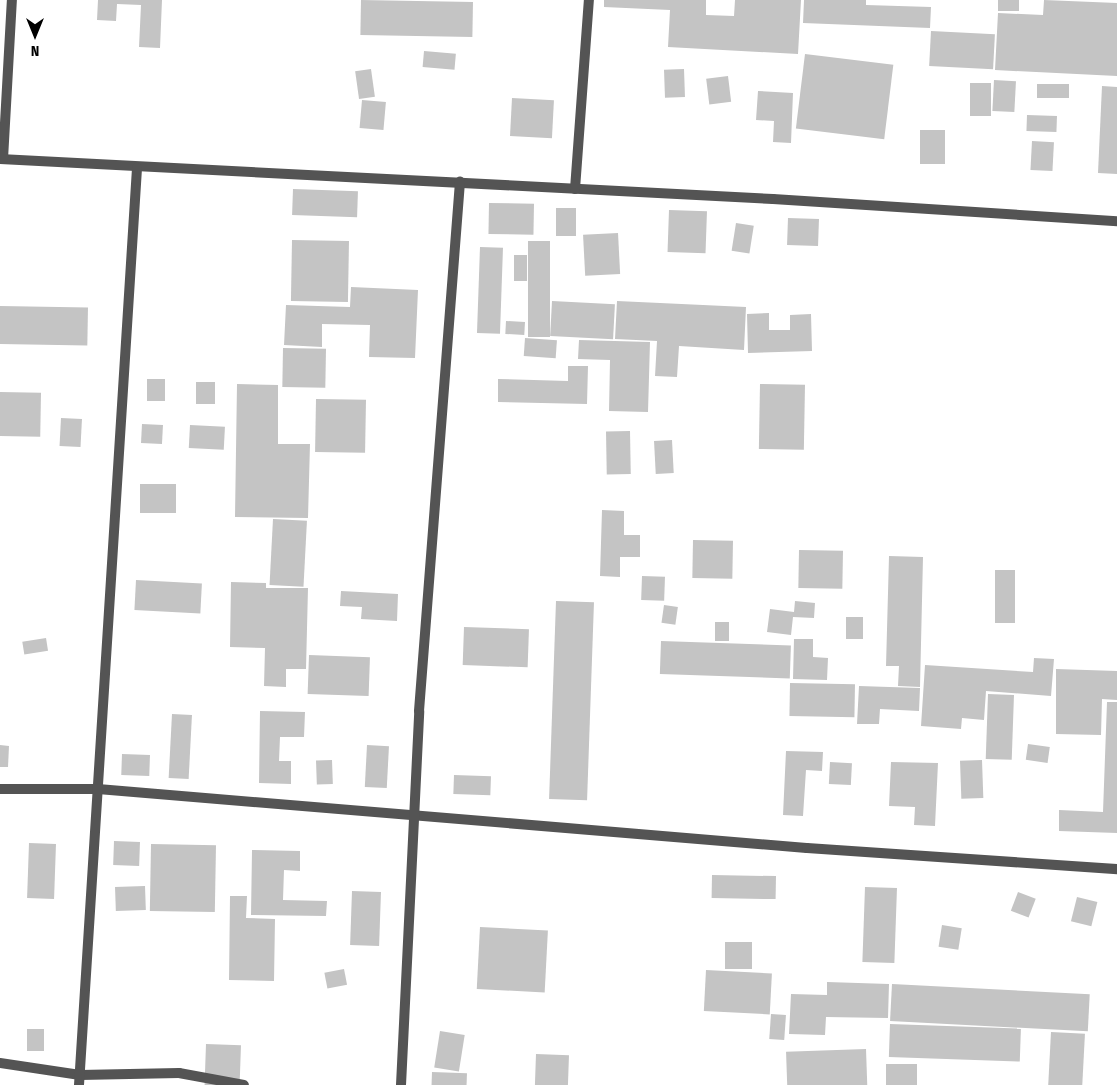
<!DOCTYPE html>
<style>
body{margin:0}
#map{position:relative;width:1117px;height:1085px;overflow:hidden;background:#fff;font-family:"Fira Sans Condensed",sans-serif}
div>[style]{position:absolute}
.building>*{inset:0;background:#c4c4c4;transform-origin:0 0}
.street>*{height:10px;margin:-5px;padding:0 5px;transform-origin:5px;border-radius:5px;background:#545454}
span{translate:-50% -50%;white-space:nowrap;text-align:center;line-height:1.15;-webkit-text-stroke:4px #fff;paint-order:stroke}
.north{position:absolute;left:10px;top:10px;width:50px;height:50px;-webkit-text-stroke:4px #fff;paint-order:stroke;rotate:180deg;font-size:14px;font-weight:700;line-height:20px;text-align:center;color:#000}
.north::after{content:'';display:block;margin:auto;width:18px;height:22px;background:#000;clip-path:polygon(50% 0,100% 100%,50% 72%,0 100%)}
</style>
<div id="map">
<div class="building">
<div style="clip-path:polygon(98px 0,162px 0,160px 48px,139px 47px,141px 5px,117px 4px,116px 21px,97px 20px)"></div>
<div style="left:361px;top:0;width:112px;height:35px;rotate:1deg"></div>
<div style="clip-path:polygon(604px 0,706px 0,706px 15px,734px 16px,735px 0,801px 0,798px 54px,668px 47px,670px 10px,604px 7px)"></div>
<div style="clip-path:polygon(804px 0,866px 0,866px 5px,931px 7px,930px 28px,803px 23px)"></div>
<div style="left:998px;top:0;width:21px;height:11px"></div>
<div style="clip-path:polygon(1044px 0,1117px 3px,1117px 76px,995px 70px,998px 13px,1043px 15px)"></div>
<div style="left:931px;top:31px;width:64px;height:35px;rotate:3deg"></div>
<div style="left:424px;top:51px;width:32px;height:16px;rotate:5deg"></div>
<div style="left:805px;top:54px;width:89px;height:75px;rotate:7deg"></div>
<div style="left:371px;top:69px;width:28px;height:16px;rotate:82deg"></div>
<div style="left:684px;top:69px;width:28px;height:20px;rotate:88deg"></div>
<div style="left:728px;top:76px;width:26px;height:22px;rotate:83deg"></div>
<div style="left:994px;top:80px;width:22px;height:31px;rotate:3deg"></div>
<div style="left:970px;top:83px;width:21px;height:33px"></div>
<div style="left:1037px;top:84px;width:32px;height:14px"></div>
<div style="clip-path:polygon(1102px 86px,1117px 87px,1117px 174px,1098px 173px)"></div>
<div style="clip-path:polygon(758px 91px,793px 93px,791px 143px,773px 142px,774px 121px,756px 120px)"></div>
<div style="left:512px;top:98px;width:42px;height:38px;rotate:3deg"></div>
<div style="left:362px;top:100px;width:24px;height:28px;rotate:5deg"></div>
<div style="left:1027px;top:115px;width:30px;height:16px;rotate:2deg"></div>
<div style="left:920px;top:130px;width:25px;height:34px"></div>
<div style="left:1032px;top:141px;width:22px;height:29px;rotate:3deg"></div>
<div style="left:293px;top:189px;width:65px;height:26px;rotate:2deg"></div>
<div style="left:489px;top:203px;width:45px;height:31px;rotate:1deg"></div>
<div style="left:556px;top:208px;width:20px;height:28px"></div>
<div style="left:669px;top:210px;width:38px;height:42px;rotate:2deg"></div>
<div style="left:788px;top:218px;width:31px;height:27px;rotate:2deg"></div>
<div style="left:736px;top:223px;width:18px;height:28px;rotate:9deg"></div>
<div style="left:618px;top:233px;width:41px;height:35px;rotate:87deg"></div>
<div style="left:292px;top:240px;width:57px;height:61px;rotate:1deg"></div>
<div style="left:528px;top:241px;width:22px;height:96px"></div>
<div style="left:480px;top:247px;width:23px;height:86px;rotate:2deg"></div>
<div style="left:514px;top:255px;width:13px;height:26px"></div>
<div style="clip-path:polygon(351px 287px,418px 290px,415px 358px,369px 357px,370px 325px,322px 324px,322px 347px,284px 345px,286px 305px,350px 307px)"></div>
<div style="left:552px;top:301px;width:63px;height:35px;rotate:3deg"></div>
<div style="clip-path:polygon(617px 301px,746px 307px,744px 350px,679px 346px,677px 377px,655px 376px,657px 341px,615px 339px)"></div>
<div style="left:0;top:306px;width:88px;height:38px;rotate:1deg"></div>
<div style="clip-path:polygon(769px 313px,769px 330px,790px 330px,790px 315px,811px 314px,812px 351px,748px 353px,747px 314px)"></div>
<div style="left:506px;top:321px;width:19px;height:13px;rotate:3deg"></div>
<div style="left:525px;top:338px;width:32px;height:18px;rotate:4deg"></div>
<div style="clip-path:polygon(579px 340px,650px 342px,648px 412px,609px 411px,610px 360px,578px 359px)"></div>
<div style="left:283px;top:348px;width:43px;height:39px;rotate:1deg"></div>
<div style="clip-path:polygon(568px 366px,588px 366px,587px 404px,498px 402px,498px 379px,568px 381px)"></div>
<div style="left:147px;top:379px;width:18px;height:22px"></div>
<div style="left:196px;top:382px;width:19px;height:22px"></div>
<div style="clip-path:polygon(237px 384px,278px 385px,278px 444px,310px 444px,308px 518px,235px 517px)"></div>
<div style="left:760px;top:384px;width:45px;height:65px;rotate:1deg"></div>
<div style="left:0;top:392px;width:41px;height:44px;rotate:1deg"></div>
<div style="left:316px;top:399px;width:50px;height:53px;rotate:1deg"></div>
<div style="left:61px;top:418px;width:21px;height:28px;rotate:3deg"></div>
<div style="left:142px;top:424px;width:21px;height:19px;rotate:3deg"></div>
<div style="left:190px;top:425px;width:35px;height:23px;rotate:3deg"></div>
<div style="left:630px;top:431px;width:43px;height:24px;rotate:89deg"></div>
<div style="left:672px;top:440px;width:33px;height:18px;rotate:87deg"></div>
<div style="left:140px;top:484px;width:36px;height:29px"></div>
<div style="clip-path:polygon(602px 510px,624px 511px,624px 535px,640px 535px,640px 557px,620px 557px,620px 577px,600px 576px)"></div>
<div style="left:273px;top:519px;width:34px;height:66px;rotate:3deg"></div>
<div style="left:693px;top:540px;width:40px;height:38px;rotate:1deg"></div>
<div style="left:799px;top:550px;width:44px;height:38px;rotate:1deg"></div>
<div style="clip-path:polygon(889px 556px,923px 557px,920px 687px,898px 686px,899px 666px,886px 666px)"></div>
<div style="left:995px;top:570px;width:20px;height:53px"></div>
<div style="left:642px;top:576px;width:23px;height:24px;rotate:2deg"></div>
<div style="left:136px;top:580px;width:66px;height:30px;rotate:3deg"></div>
<div style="clip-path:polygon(231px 582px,266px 583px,266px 588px,308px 588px,306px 669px,286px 669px,286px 687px,264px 686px,265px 648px,230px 647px)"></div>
<div style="clip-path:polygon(341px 591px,398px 594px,397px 621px,361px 619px,362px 607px,340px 606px)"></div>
<div style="left:556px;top:601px;width:38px;height:198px;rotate:2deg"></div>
<div style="clip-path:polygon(795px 601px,815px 603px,814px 618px,793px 617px,791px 635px,767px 632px,770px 609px,794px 612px)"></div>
<div style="left:664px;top:605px;width:14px;height:18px;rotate:8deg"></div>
<div style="left:846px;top:617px;width:17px;height:22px"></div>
<div style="left:715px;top:622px;width:14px;height:19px"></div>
<div style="left:464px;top:627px;width:65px;height:38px;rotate:2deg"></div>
<div style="left:46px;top:638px;width:13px;height:24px;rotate:81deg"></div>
<div style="clip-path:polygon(794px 639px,813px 639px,813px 657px,828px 658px,827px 680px,793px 679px)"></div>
<div style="left:661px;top:641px;width:130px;height:33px;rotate:2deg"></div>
<div style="left:309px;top:655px;width:61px;height:39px;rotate:2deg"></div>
<div style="clip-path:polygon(1034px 658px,1054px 659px,1051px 696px,986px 691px,984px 720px,962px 718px,961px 729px,921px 726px,925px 665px,1033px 672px)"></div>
<div style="clip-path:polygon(1056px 669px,1117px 671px,1117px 700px,1102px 699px,1101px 735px,1056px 734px)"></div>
<div style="left:790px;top:683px;width:65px;height:33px;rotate:1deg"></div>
<div style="clip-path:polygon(859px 686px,920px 688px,919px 711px,880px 709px,879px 724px,857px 724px)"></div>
<div style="left:988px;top:694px;width:26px;height:65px;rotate:2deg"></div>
<div style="clip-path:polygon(1107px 702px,1117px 702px,1117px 833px,1059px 831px,1059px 810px,1103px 812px)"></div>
<div style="clip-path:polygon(260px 711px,305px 712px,304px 737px,280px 737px,279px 761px,291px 761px,291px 784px,259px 783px)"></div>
<div style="left:172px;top:714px;width:20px;height:64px;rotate:3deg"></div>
<div style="left:1028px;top:744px;width:22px;height:16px;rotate:8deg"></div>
<div style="clip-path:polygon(0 745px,9px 746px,8px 767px,0 767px)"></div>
<div style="left:367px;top:745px;width:22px;height:42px;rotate:3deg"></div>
<div style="clip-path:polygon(786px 751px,823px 752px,822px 771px,806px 770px,803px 816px,783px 815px)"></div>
<div style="left:122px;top:754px;width:28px;height:21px;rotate:2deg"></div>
<div style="left:332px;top:760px;width:24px;height:16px;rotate:88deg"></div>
<div style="left:982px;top:760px;width:38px;height:22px;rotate:88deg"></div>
<div style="left:830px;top:762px;width:22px;height:22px;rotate:3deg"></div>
<div style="clip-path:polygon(891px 762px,938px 763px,935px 826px,914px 825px,915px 807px,889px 806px)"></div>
<div style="left:454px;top:775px;width:37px;height:19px;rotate:2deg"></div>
<div style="left:114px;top:841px;width:26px;height:24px;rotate:2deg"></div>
<div style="left:29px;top:843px;width:27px;height:55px;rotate:2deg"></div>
<div style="left:151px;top:844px;width:65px;height:67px;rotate:1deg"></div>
<div style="clip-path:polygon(252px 850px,300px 851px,300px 871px,284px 870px,283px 900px,327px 901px,326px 916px,251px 915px)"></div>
<div style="left:712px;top:875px;width:64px;height:23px;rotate:1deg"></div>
<div style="left:145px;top:886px;width:24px;height:30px;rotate:88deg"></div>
<div style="left:865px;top:887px;width:32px;height:75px;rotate:2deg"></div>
<div style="left:352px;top:891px;width:29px;height:54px;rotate:2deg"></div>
<div style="left:1018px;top:892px;width:19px;height:20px;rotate:21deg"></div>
<div style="clip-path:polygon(230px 896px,247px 896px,246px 918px,275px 919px,274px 981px,229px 980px)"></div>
<div style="left:1077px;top:897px;width:21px;height:25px;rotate:14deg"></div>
<div style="left:942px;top:925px;width:20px;height:22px;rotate:9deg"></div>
<div style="left:480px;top:927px;width:68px;height:62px;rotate:3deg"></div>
<div style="left:725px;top:942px;width:27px;height:27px"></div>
<div style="left:344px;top:969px;width:16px;height:20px;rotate:79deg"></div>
<div style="left:706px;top:970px;width:66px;height:41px;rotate:3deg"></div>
<div style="clip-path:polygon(827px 982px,889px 984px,888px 1018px,826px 1017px,825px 1035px,789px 1034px,791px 994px,827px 995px)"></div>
<div style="left:892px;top:984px;width:198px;height:37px;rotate:3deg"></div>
<div style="left:771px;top:1014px;width:15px;height:25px;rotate:4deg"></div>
<div style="left:890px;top:1024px;width:131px;height:33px;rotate:2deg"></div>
<div style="left:27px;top:1029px;width:17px;height:22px"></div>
<div style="left:440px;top:1031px;width:25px;height:37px;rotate:9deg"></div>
<div style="left:1051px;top:1032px;width:34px;height:53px;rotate:3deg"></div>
<div style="left:206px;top:1044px;width:35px;height:41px;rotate:2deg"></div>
<div style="left:866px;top:1049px;width:36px;height:80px;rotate:88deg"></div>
<div style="left:536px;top:1054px;width:33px;height:31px;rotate:2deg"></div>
<div style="left:886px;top:1064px;width:31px;height:21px"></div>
<div style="left:432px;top:1072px;width:35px;height:13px;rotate:2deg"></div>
</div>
<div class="street">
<div style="left:0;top:159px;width:774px;rotate:2.96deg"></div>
<div style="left:773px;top:199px;width:345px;rotate:3.7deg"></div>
<div style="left:3px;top:159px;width:159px;rotate:-86.8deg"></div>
<div style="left:575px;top:189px;width:190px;rotate:-85.8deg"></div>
<div style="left:0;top:789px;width:98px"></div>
<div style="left:98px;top:789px;width:711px;rotate:4.76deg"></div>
<div style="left:807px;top:848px;width:311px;rotate:3.9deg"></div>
<div style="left:0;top:1063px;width:81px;rotate:8.5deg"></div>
<div style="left:80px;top:1075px;width:99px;rotate:-1.2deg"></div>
<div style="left:179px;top:1073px;width:66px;rotate:10.5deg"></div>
<div style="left:79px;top:1085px;width:919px;rotate:-86.38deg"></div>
<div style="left:401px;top:1085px;width:374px;rotate:-87.2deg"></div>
<div style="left:419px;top:711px;width:531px;rotate:-85.57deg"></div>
</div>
<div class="north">N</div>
</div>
